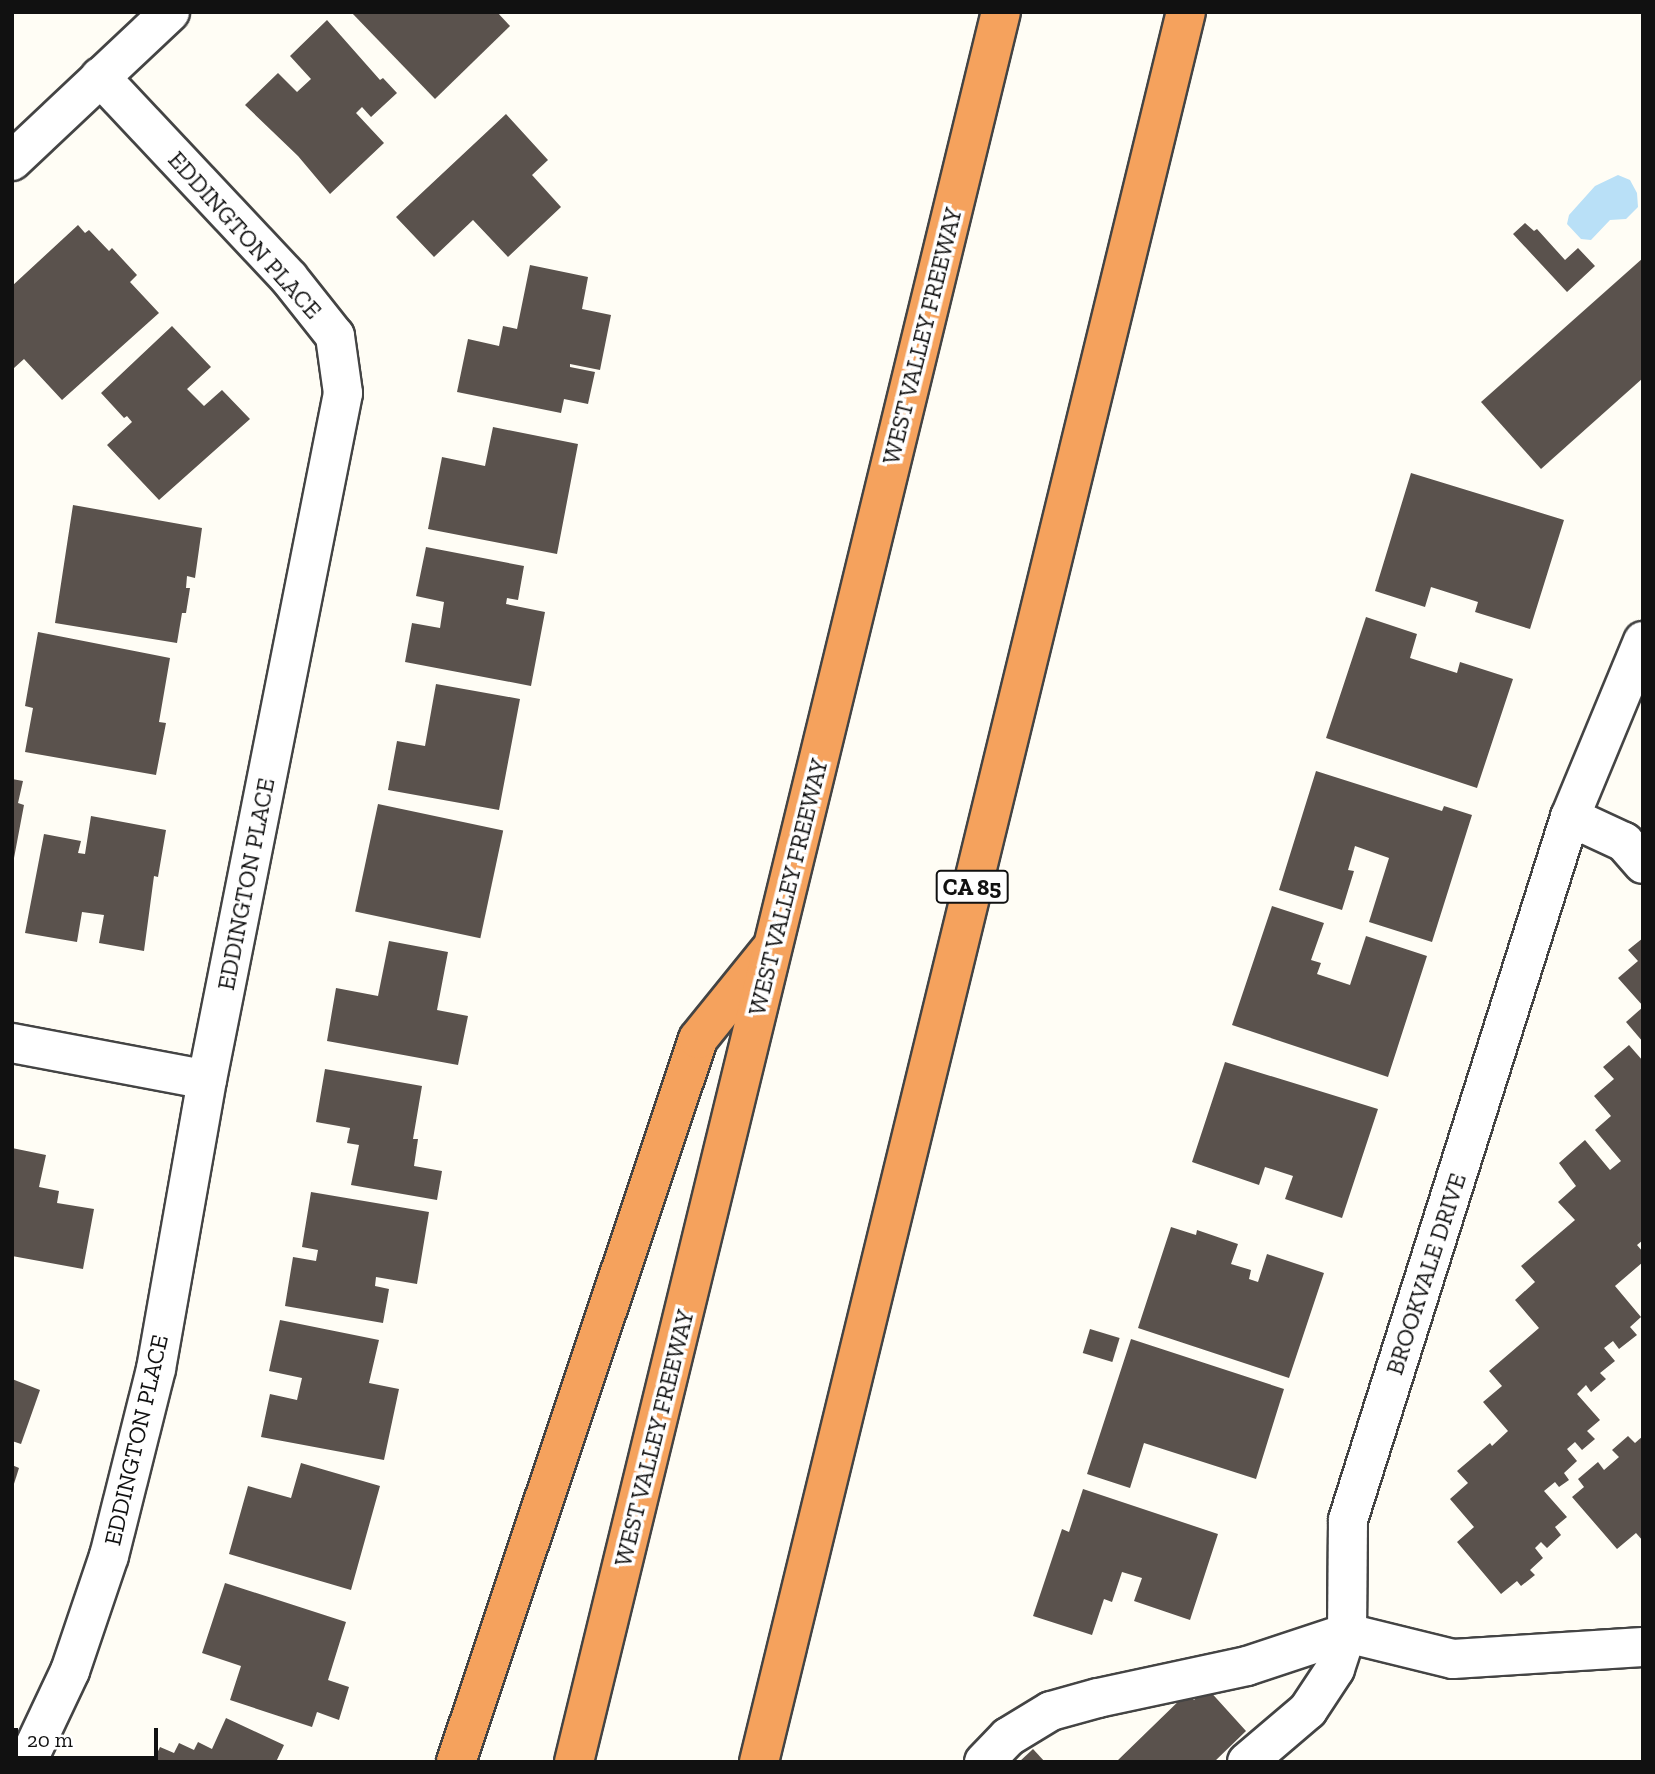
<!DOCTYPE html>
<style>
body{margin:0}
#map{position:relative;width:1655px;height:1774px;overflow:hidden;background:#fffdf5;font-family:"Zilla Slab",serif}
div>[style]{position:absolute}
.water>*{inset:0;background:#b9e0f7}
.building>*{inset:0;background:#5a524d;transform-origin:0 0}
.roads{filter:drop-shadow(2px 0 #444) drop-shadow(-2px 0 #444) drop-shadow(0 2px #444) drop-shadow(0 -2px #444)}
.minor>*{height:38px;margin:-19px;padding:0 19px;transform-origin:19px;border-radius:19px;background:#fff}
.highway>*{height:38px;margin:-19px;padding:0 19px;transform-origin:19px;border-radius:19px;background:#f5a25d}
span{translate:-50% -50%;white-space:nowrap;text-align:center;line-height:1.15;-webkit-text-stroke:7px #fff;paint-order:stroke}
.shield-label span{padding:2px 5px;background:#fff;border:2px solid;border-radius:5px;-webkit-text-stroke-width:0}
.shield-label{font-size:23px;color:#111;font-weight:700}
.street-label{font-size:24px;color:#111}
.frame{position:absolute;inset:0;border:14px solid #111;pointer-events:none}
.scale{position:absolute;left:14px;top:1728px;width:144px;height:32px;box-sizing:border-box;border:4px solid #111;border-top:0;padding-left:9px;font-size:21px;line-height:24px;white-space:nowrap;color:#111;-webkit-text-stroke:5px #fff;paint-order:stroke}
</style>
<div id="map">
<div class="water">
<div style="clip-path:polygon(1618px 175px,1630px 180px,1637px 193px,1638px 207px,1626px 219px,1610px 220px,1591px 240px,1581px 239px,1567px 224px,1569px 215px,1595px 186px)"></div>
</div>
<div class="building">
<div style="clip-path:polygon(351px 12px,497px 12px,510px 26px,435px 99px)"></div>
<div style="clip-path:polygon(327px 20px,380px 80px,383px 78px,397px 93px,371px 117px,362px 107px,356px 113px,384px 143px,330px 194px,298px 156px,245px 105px,278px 73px,297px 92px,311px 79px,290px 56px)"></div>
<div style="clip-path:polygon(506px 114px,548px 160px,532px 175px,561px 207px,508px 257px,473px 220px,434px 257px,396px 217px)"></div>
<div style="clip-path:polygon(1525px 223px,1534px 231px,1537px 229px,1565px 260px,1578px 248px,1595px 266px,1567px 292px,1513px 234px)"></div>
<div style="clip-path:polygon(78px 225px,85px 233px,89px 230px,109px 251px,112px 248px,137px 275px,130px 282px,159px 313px,62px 400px,24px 359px,14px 368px,12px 366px,12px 286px)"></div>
<div style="clip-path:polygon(1643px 258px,1643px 378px,1541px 469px,1481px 402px)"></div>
<div style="clip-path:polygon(530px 265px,588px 277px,582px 309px,611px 315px,600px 370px,570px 364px,570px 367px,595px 372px,588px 404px,564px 399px,561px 413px,457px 392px,468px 339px,499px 346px,503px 326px,517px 329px)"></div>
<div style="clip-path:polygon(172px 326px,211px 367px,187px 389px,204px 406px,222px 390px,250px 419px,159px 500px,107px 445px,132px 422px,127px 416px,124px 418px,101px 393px)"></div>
<div style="clip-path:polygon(493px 427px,578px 444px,557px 554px,428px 529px,442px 457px,485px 466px)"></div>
<div style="clip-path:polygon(1411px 473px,1564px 520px,1530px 629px,1475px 612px,1478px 602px,1431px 587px,1425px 607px,1375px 591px)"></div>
<div style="clip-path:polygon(73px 505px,202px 528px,195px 578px,187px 576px,186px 588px,190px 588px,186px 613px,182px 613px,177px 643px,55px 623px)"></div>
<div style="clip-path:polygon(426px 547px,524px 566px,518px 600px,507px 598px,506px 604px,545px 612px,531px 686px,405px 662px,412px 623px,440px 628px,444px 602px,416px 596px)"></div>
<div style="clip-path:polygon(1366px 617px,1417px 634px,1410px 658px,1457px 673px,1460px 662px,1513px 679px,1477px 788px,1326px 738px)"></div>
<div style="clip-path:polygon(38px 632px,170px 658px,159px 722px,166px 723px,156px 775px,25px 752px,33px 708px,25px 706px)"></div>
<div style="clip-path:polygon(436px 684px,520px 699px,499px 810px,388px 790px,397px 741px,425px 746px)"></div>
<div style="clip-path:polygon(1316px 771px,1442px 811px,1444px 806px,1472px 815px,1432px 942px,1369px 922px,1389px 858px,1355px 846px,1348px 870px,1354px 871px,1342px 910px,1279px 890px)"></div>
<div style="clip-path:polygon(12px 779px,23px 781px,18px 803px,24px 805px,14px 858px)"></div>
<div style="left:378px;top:804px;width:128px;height:110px;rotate:12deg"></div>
<div style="clip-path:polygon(91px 816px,166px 830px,158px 877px,154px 876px,144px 951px,99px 943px,104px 915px,82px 912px,77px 942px,25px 933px,44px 834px,81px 841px,78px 853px,85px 854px)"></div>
<div style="clip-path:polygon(1272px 906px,1324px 923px,1311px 960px,1321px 963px,1317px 974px,1350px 985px,1366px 936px,1427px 956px,1388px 1077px,1232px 1025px)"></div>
<div style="clip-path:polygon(1643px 938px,1643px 1006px,1618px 978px,1638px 961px,1628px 950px)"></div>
<div style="clip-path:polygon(389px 941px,448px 952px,437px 1010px,468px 1016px,458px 1065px,327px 1041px,336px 988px,378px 996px)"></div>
<div style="clip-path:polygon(1643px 1007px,1643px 1042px,1626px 1022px)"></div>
<div style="clip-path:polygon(1629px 1045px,1643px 1061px,1643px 1240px,1637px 1245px,1643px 1252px,1643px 1262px,1615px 1286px,1641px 1317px,1630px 1327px,1637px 1335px,1619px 1349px,1613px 1341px,1604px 1348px,1615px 1361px,1600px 1373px,1606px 1379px,1591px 1392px,1586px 1385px,1577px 1394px,1600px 1420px,1587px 1431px,1595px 1439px,1582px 1450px,1575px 1442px,1567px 1449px,1577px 1461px,1564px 1473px,1569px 1480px,1559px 1487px,1555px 1482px,1544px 1491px,1567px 1517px,1555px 1527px,1561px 1535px,1547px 1548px,1541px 1542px,1535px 1548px,1543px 1558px,1530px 1570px,1535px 1575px,1521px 1586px,1517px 1581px,1501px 1594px,1457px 1542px,1474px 1527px,1450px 1499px,1468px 1483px,1457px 1471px,1490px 1443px,1492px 1446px,1508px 1431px,1483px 1402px,1502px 1386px,1489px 1371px,1539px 1328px,1515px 1300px,1535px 1282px,1521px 1266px,1575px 1220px,1558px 1202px,1576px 1186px,1559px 1163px,1585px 1140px,1610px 1170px,1621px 1161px,1595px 1130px,1611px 1116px,1594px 1096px,1614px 1079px,1603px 1067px)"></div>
<div style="clip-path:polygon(1225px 1062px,1378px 1109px,1342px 1218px,1285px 1199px,1293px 1176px,1265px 1167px,1259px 1185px,1192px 1162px)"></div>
<div style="clip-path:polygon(325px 1069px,422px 1086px,413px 1139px,418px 1139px,414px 1166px,442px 1171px,437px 1200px,351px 1185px,359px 1145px,347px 1143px,350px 1128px,316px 1122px)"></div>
<div style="clip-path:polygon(12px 1148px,46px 1155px,39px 1187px,59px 1191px,57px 1203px,94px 1209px,83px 1269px,12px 1256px)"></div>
<div style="clip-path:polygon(311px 1192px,429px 1212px,417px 1284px,376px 1277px,375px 1286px,389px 1289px,383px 1323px,285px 1306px,293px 1257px,316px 1261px,318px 1250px,302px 1247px)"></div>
<div style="clip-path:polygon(1171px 1227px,1196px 1235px,1197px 1230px,1238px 1244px,1231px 1264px,1251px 1270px,1249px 1279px,1258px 1282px,1267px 1254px,1324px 1273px,1289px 1378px,1138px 1328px)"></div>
<div style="clip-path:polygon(280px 1320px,379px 1340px,369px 1383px,399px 1389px,384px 1460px,261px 1437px,270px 1394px,297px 1400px,302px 1378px,269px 1371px)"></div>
<div style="left:1090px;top:1329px;width:31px;height:25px;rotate:17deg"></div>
<div style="clip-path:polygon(1131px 1339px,1284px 1389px,1256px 1479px,1144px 1443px,1130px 1488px,1087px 1474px)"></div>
<div style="clip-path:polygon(12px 1379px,40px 1390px,21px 1444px,12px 1441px)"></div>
<div style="clip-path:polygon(1628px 1436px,1635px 1443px,1643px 1436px,1643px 1541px,1636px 1533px,1617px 1549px,1572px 1497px,1584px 1487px,1578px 1479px,1598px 1462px,1604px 1470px,1619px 1457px,1612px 1450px)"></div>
<div style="clip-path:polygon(301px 1463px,380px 1486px,351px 1590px,229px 1554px,248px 1486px,291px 1498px)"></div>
<div style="clip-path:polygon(12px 1465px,19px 1468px,13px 1487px,12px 1487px)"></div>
<div style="clip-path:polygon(1083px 1489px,1218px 1534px,1190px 1620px,1134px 1601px,1142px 1578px,1122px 1572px,1112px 1602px,1104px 1599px,1092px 1635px,1033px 1616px,1062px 1529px,1069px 1532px)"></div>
<div style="clip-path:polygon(225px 1583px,346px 1622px,328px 1680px,349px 1687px,339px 1720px,317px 1712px,312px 1727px,230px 1700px,241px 1666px,202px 1653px)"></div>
<div style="clip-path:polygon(1207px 1688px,1246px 1731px,1214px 1762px,1116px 1762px,1187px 1693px,1194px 1700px)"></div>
<div style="clip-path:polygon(226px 1718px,284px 1745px,276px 1762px,153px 1762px,160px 1747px,174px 1753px,179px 1743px,194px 1750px,198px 1742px,212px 1749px)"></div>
<div style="clip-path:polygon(1033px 1749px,1045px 1762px,1019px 1762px)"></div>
</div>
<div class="roads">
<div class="minor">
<div style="left:12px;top:161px;width:217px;rotate:-43.3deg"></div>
<div style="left:1643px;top:641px;width:191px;rotate:112.5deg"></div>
<div style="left:1570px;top:817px;width:737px;rotate:107.53deg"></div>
<div style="left:1348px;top:1520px;width:113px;rotate:90.5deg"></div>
<div style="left:1347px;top:1633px;width:109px;rotate:13.8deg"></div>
<div style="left:1453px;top:1659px;width:190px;rotate:-3.6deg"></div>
<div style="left:1570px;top:817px;width:60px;rotate:24.8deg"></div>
<div style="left:1624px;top:842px;width:29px;rotate:49deg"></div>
<div style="left:12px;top:1043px;width:198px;rotate:10.7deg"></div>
<div style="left:27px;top:1762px;width:101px;rotate:-64.7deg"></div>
<div style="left:70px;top:1671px;width:121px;rotate:-71.3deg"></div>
<div style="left:109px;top:1556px;width:193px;rotate:-75.9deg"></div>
<div style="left:156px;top:1369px;width:293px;rotate:-80deg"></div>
<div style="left:207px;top:1080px;width:700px;rotate:-78.8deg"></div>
<div style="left:343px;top:393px;width:58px;rotate:-98deg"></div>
<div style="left:335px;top:336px;width:74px;rotate:-128.4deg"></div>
<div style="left:289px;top:278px;width:276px;rotate:-133.2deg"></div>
<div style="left:984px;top:1762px;width:35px;rotate:-46deg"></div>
<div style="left:1008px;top:1737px;width:50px;rotate:-31.2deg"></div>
<div style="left:1051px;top:1711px;width:49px;rotate:-15.5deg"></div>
<div style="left:1098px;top:1698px;width:152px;rotate:-12.1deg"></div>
<div style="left:1247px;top:1666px;width:105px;rotate:-18.3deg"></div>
<div style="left:1247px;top:1762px;width:80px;rotate:-40.4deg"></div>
<div style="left:1308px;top:1710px;width:49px;rotate:-56.6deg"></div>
<div style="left:1335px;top:1669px;width:38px;rotate:-72deg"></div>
</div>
<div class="highway">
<div style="left:456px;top:1762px;width:762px;rotate:-71.49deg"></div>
<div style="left:698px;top:1039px;width:113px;rotate:-51.1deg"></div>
<div style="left:574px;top:1762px;width:1801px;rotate:-76.29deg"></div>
<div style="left:759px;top:1762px;width:1801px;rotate:-76.29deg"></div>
</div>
</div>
<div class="shield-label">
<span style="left:972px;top:887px">CA 85</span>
</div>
<div class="street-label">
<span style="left:245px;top:235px;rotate:48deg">EDDINGTON PLACE</span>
<span style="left:922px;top:336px;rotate:-76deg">WEST VALLEY FREEWAY</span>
<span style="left:246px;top:884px;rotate:-79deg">EDDINGTON PLACE</span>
<span style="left:788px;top:887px;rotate:-76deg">WEST VALLEY FREEWAY</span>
<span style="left:1426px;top:1274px;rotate:-72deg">BROOKVALE DRIVE</span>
<span style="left:654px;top:1438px;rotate:-76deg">WEST VALLEY FREEWAY</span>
<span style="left:136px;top:1440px;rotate:-77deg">EDDINGTON PLACE</span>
</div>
<div class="frame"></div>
<div class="scale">20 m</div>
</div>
